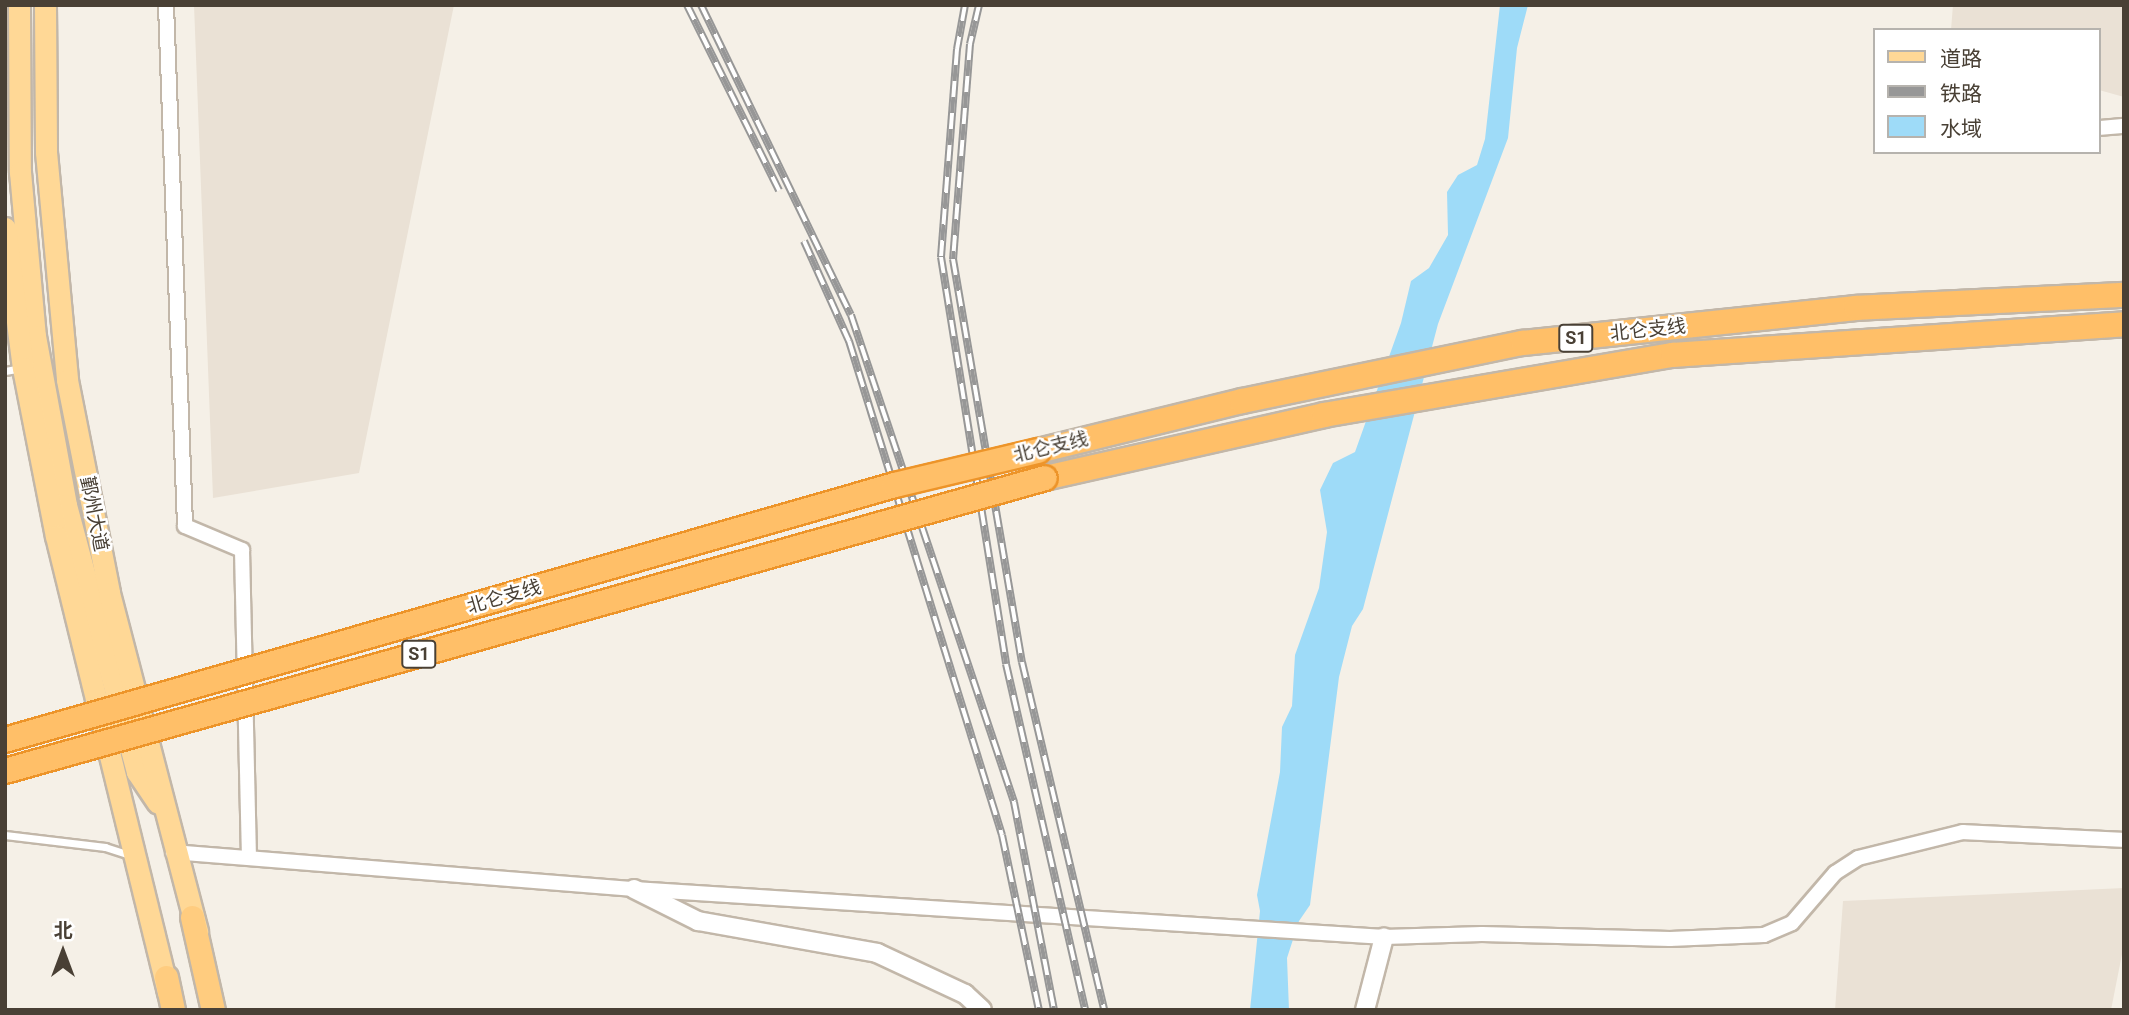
<!DOCTYPE html>
<meta charset="utf-8">
<style>
body{margin:0}
#map{position:relative;width:2129px;height:1015px;overflow:hidden;background:#f5f0e7;font-family:Roboto,"Noto Sans SC",sans-serif}
div>[style]{position:absolute}
.residential>*{inset:0;background:#eae1d5}
.water>*{inset:0;background:#9edbf8}
.roads{filter:drop-shadow(2px 0 #c2b7a9) drop-shadow(-2px 0 #c2b7a9) drop-shadow(0 2px #c2b7a9) drop-shadow(0 -2px #c2b7a9)}
.service>*{height:7px;margin:-3.5px;padding:0 3.5px;transform-origin:3.5px;border-radius:3.5px;background:#fff}
.minor>*{height:14px;margin:-7px;padding:0 7px;transform-origin:7px;border-radius:7px;background:#fff}
.tertiary>*{height:18px;margin:-9px;padding:0 9px;transform-origin:9px;border-radius:9px;background:#fff}
.primary>*{height:21px;margin:-10.5px;padding:0 10.5px;transform-origin:10.5px;border-radius:10.5px;background:#ffd896}
.trunk>*{height:23px;margin:-11.5px;padding:0 11.5px;transform-origin:11.5px;border-radius:11.5px;background:#ffcc7f}
.motorway>*{height:24px;margin:-12px;padding:0 12px;transform-origin:12px;border-radius:12px;background:#ffbf68}
.rail>*{height:8px;margin-top:-4px;transform-origin:0;background:repeating-linear-gradient(90deg,#fff 0 16px,#979797 0 32px);box-sizing:border-box;border-block:2px solid #979797}
.bridges{filter:drop-shadow(2px 0 #ed9429) drop-shadow(-2px 0 #ed9429) drop-shadow(0 2px #ed9429) drop-shadow(0 -2px #ed9429)}
.motorway-bridge>*{height:24px;margin:-12px;padding:0 12px;transform-origin:12px;border-radius:12px;background:#ffbf68}
span{translate:-50% -50%;white-space:nowrap;text-align:center;line-height:1.15;-webkit-text-stroke:5px #fff;paint-order:stroke}
.shield-label span{padding:2px 5px;background:#fff;border:2px solid;border-radius:5px;-webkit-text-stroke-width:0}
.shield-label{font-size:18px;color:#494035;font-weight:700}
.street-label{font-size:19px;color:#494035}
.frame{position:absolute;inset:0;border:7px solid #494035;pointer-events:none}
.legend{position:absolute;left:1873px;top:28px;width:228px;height:126px;box-sizing:border-box;background:#fff;border:2px solid #b6b3ae;margin:0;padding:9px 12px;list-style:none;font-size:21px;color:#494035}
.legend li{display:flex;align-items:center;gap:14px;height:35px}
.legend b{width:35px;border:2px solid #b6b3ae}
.north{position:absolute;left:28px;top:917px;width:70px;height:70px;-webkit-text-stroke:5px #fff;paint-order:stroke;rotate:0deg;font-size:19px;font-weight:700;line-height:28px;text-align:center;color:#494035}
.north::after{content:'';display:block;margin:auto;width:24px;height:32px;background:#494035;clip-path:polygon(50% 0,100% 100%,50% 72%,0 100%)}
</style>
<div id="map">
<div class="residential">
<div style="clip-path:polygon(194px 5px,454px 5px,359px 473px,213px 498px)"></div>
<div style="clip-path:polygon(1953px 5px,2124px 5px,2124px 97px,2099px 90px,2099px 30px,1951px 30px)"></div>
<div style="clip-path:polygon(2124px 888px,2124px 944px,2111px 1010px,1835px 1010px,1843px 901px)"></div>
</div>
<div class="water">
<div style="clip-path:polygon(1500px 5px,1528px 5px,1517px 48px,1508px 138px,1438px 324px,1363px 609px,1352px 626px,1339px 677px,1310px 905px,1299px 921px,1287px 958px,1289px 1010px,1250px 1010px,1260px 911px,1257px 895px,1280px 772px,1282px 727px,1292px 706px,1295px 655px,1319px 588px,1327px 532px,1320px 490px,1333px 463px,1355px 452px,1401px 323px,1411px 281px,1429px 268px,1448px 235px,1447px 192px,1458px 175px,1477px 165px,1485px 139px)"></div>
</div>
<div class="roads">
<div class="service">
<div style="left:5px;top:371px;width:17px;rotate:-10deg"></div>
<div style="left:5px;top:835px;width:101px;rotate:6.8deg"></div>
<div style="left:105px;top:847px;width:26px;rotate:18deg"></div>
</div>
<div class="minor">
<div style="left:166px;top:5px;width:521px;rotate:87.91deg"></div>
<div style="left:185px;top:526px;width:62px;rotate:22.8deg"></div>
<div style="left:242px;top:550px;width:308px;rotate:88.7deg"></div>
<div style="left:2099px;top:128px;width:25px;rotate:-5deg"></div>
<div style="left:173px;top:852px;width:462px;rotate:4.6deg"></div>
<div style="left:634px;top:889px;width:752px;rotate:3.66deg"></div>
<div style="left:1384px;top:937px;width:98px;rotate:-1.8deg"></div>
<div style="left:1482px;top:934px;width:188px;rotate:1.5deg"></div>
<div style="left:1670px;top:939px;width:94px;rotate:-2.4deg"></div>
<div style="left:1764px;top:935px;width:30px;rotate:-23deg"></div>
<div style="left:1792px;top:923px;width:66px;rotate:-49.3deg"></div>
<div style="left:1835px;top:873px;width:27px;rotate:-33deg"></div>
<div style="left:1858px;top:858px;width:108px;rotate:-13.9deg"></div>
<div style="left:1963px;top:832px;width:161px;rotate:2.8deg"></div>
</div>
<div class="tertiary">
<div style="left:634px;top:889px;width:72px;rotate:26.6deg"></div>
<div style="left:698px;top:921px;width:182px;rotate:10.1deg"></div>
<div style="left:877px;top:953px;width:97px;rotate:25deg"></div>
<div style="left:965px;top:994px;width:23px;rotate:43deg"></div>
<div style="left:1365px;top:1010px;width:75px;rotate:-75.4deg"></div>
</div>
<div class="primary">
<div style="left:19px;top:5px;width:167px;rotate:89.7deg"></div>
<div style="left:20px;top:172px;width:165px;rotate:84.8deg"></div>
<div style="left:35px;top:336px;width:172px;rotate:79.6deg"></div>
<div style="left:66px;top:505px;width:276px;rotate:75.1deg"></div>
<div style="left:137px;top:772px;width:37px;rotate:56deg"></div>
<div style="left:45px;top:5px;width:147px;rotate:89.6deg"></div>
<div style="left:46px;top:152px;width:229px;rotate:84.7deg"></div>
<div style="left:67px;top:380px;width:217px;rotate:78.8deg"></div>
<div style="left:109px;top:593px;width:350px;rotate:75.4deg"></div>
<div style="left:5px;top:228px;width:141px;rotate:82.7deg"></div>
<div style="left:23px;top:368px;width:171px;rotate:78.9deg"></div>
<div style="left:56px;top:536px;width:470px;rotate:76.2deg"></div>
</div>
<div class="trunk">
<div style="left:192px;top:917px;width:95px;rotate:77.3deg"></div>
<div style="left:166px;top:977px;width:34px;rotate:78deg"></div>
</div>
<div class="motorway">
<div style="left:1038px;top:451px;width:210px;rotate:-13.8deg"></div>
<div style="left:1242px;top:401px;width:287px;rotate:-11.7deg"></div>
<div style="left:1523px;top:343px;width:335px;rotate:-6deg"></div>
<div style="left:1856px;top:308px;width:268px;rotate:-2.8deg"></div>
<div style="left:1045px;top:478px;width:286px;rotate:-12.7deg"></div>
<div style="left:1324px;top:415px;width:354px;rotate:-9.8deg"></div>
<div style="left:1673px;top:355px;width:452px;rotate:-3.9deg"></div>
</div>
</div>
<div class="rail">
<div style="left:687px;top:5px;width:207px;rotate:63.6deg"></div>
<div style="left:701px;top:5px;width:344px;rotate:64.2deg"></div>
<div style="left:851px;top:315px;width:514px;rotate:71.49deg"></div>
<div style="left:1014px;top:802px;width:212px;rotate:79.1deg"></div>
<div style="left:965px;top:5px;width:45px;rotate:100.3deg"></div>
<div style="left:957px;top:49px;width:209px;rotate:94.4deg"></div>
<div style="left:941px;top:257px;width:412px;rotate:80.9deg"></div>
<div style="left:1006px;top:664px;width:355px;rotate:77.1deg"></div>
<div style="left:979px;top:5px;width:40px;rotate:103deg"></div>
<div style="left:970px;top:44px;width:216px;rotate:94.5deg"></div>
<div style="left:953px;top:259px;width:409px;rotate:80.3deg"></div>
<div style="left:1022px;top:662px;width:358px;rotate:76.7deg"></div>
<div style="left:804px;top:241px;width:110px;rotate:65.8deg"></div>
<div style="left:849px;top:341px;width:517px;rotate:72.79deg"></div>
<div style="left:1002px;top:835px;width:179px;rotate:78.1deg"></div>
</div>
<div class="bridges">
<div class="motorway-bridge">
<div style="left:5px;top:740px;width:926px;rotate:-15.99deg"></div>
<div style="left:895px;top:485px;width:147px;rotate:-13.4deg"></div>
<div style="left:5px;top:771px;width:1080px;rotate:-15.73deg"></div>
</div>
</div>
<div class="shield-label">
<span style="left:1576px;top:338px">S1</span>
<span style="left:419px;top:654px">S1</span>
</div>
<div class="street-label">
<span style="left:1648px;top:330px;rotate:-6deg">北仑支线</span>
<span style="left:1051px;top:447px;rotate:-14deg">北仑支线</span>
<span style="left:94px;top:514px;rotate:79deg">鄞州大道</span>
<span style="left:504px;top:597px;rotate:-16deg">北仑支线</span>
</div>
<div class="frame"></div>
<ul class="legend">
<li><b style="height:9px;background:#ffd896"></b>道路</li>
<li><b style="height:9px;background:#979797"></b>铁路</li>
<li><b style="height:19px;background:#9edbf8"></b>水域</li>
</ul>
<div class="north">北</div>
</div>
